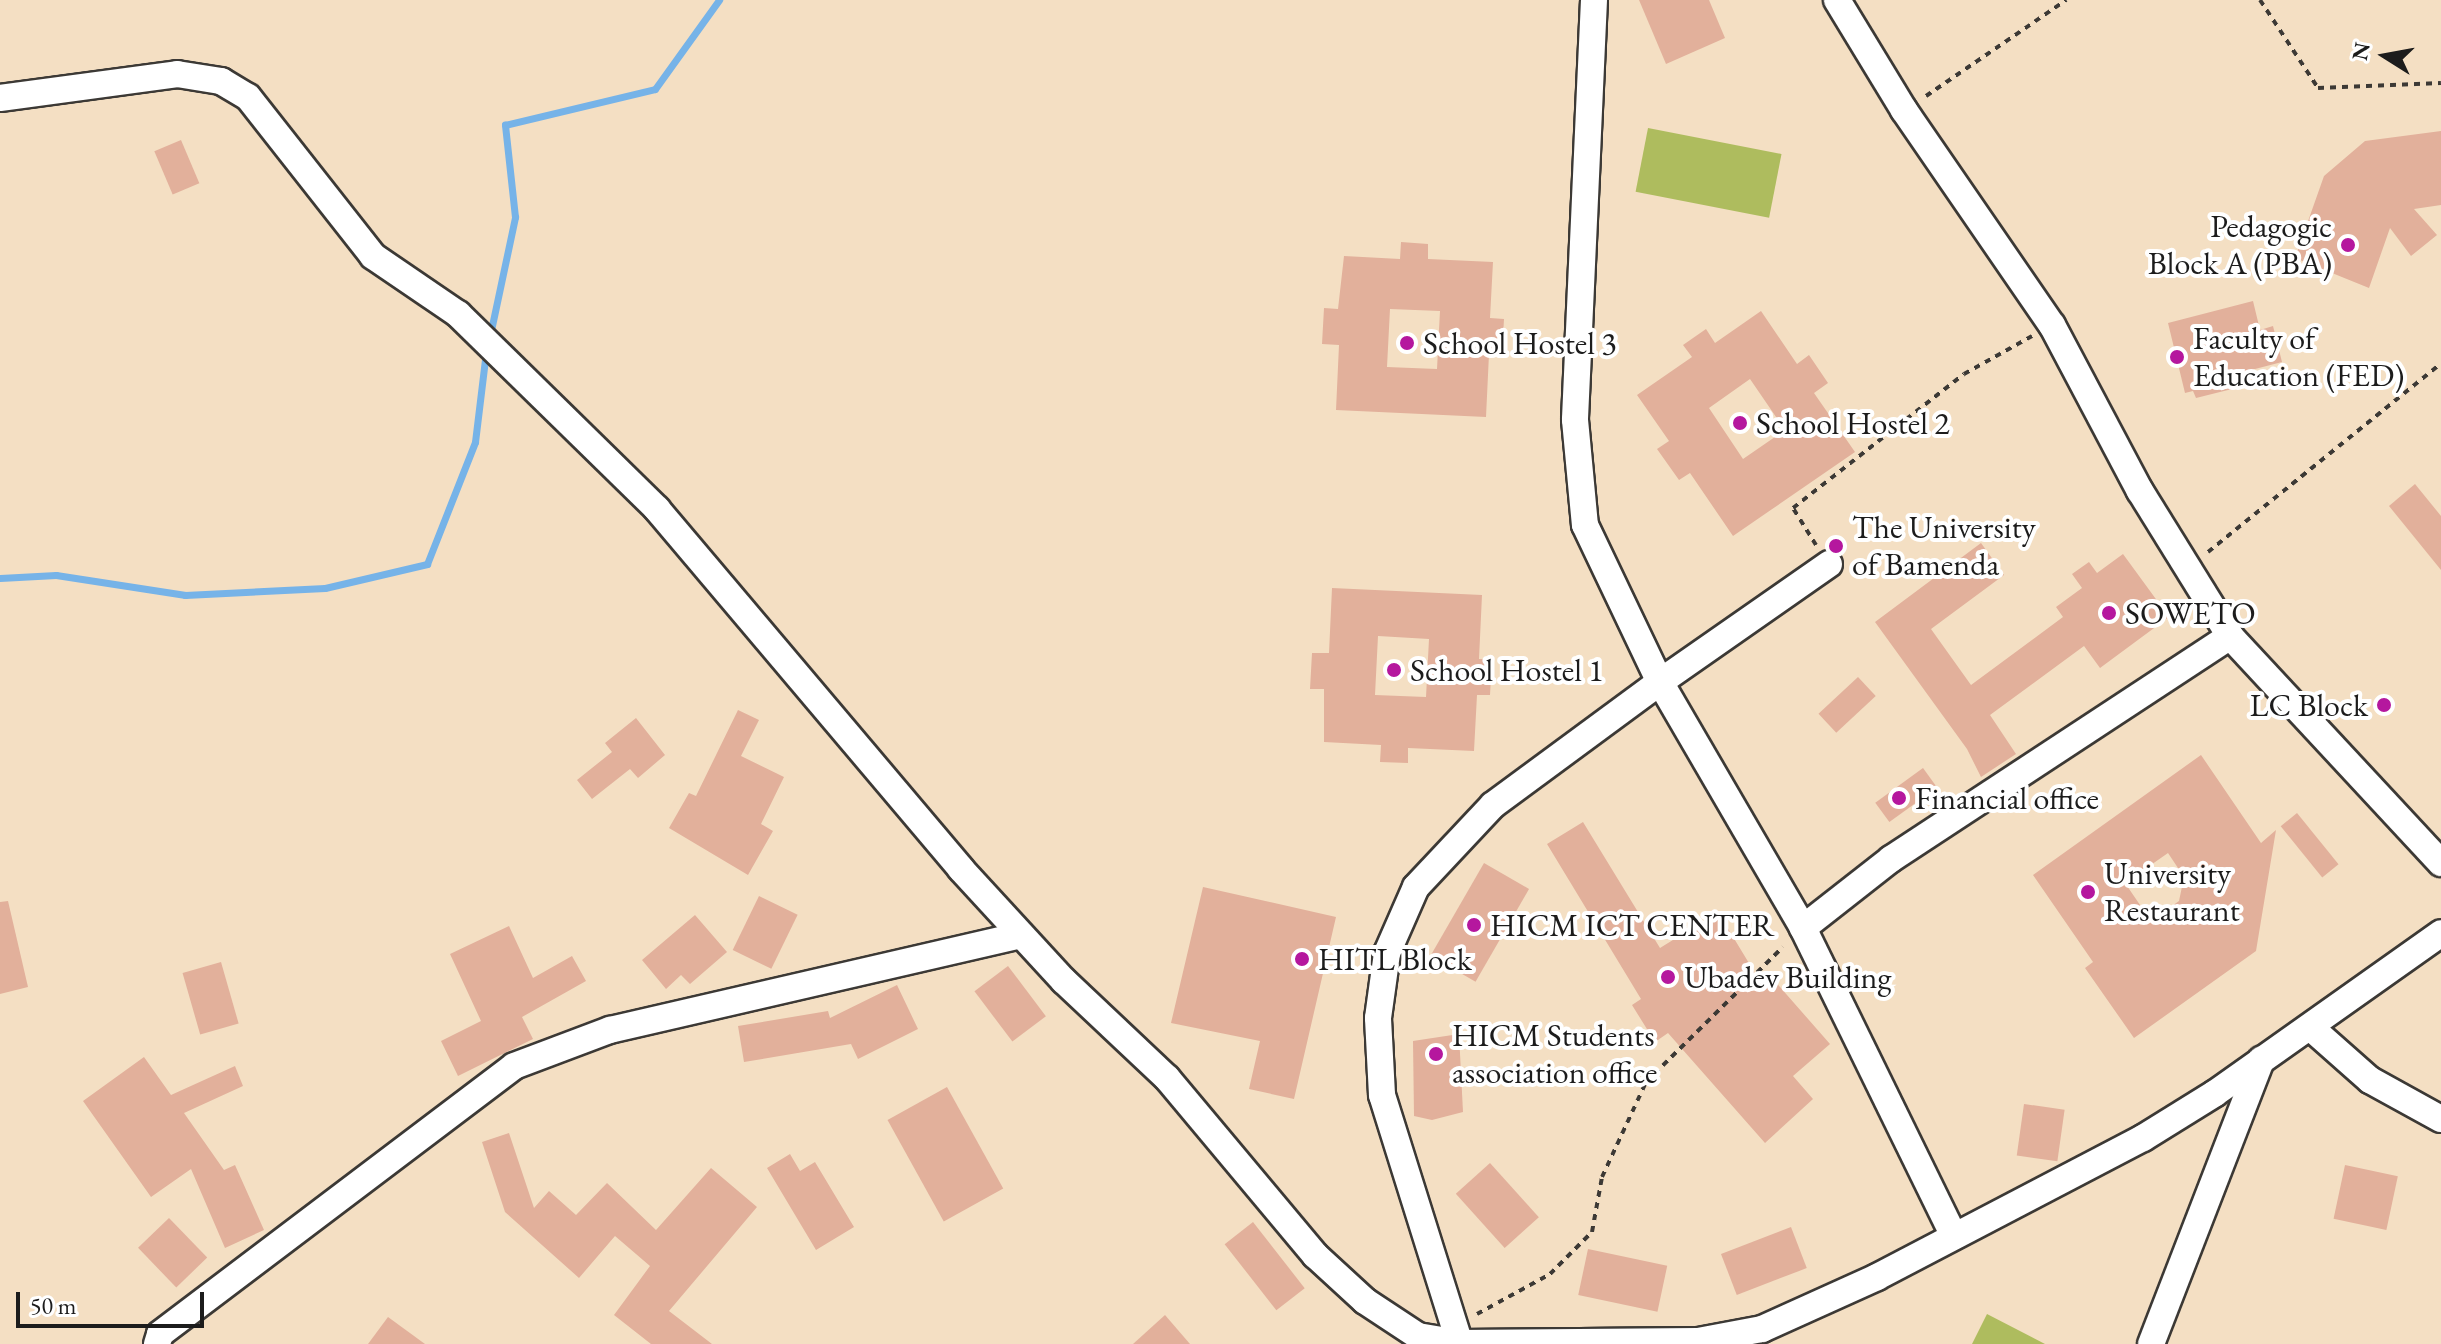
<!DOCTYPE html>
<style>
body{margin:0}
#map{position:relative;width:2441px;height:1344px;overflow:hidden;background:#f4dfc3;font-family:"EB Garamond",serif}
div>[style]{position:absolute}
.green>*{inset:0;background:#aebc5e;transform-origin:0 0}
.stream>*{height:7px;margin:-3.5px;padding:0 3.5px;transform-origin:3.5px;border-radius:3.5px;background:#76b3e8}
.building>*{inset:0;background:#e2b09b;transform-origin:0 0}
.path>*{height:4px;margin-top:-2px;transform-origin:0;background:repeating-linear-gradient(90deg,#3c3935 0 6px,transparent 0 12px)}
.roads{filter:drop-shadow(2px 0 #3c3935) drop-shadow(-2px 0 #3c3935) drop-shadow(0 2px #3c3935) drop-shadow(0 -2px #3c3935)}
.minor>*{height:26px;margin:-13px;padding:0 13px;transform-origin:13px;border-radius:13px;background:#fff}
.dots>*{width:22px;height:22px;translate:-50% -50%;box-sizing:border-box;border:4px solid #fff;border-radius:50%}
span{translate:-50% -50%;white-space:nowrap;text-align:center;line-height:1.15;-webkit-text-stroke:8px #fff;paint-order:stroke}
.poi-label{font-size:32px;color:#1c1c1c}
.right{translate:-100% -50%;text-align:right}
.left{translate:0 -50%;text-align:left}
.north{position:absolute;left:2345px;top:16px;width:80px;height:80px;-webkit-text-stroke:6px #fff;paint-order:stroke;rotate:281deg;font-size:22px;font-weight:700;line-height:32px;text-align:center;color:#1c1c1c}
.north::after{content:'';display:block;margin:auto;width:28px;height:36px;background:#1c1c1c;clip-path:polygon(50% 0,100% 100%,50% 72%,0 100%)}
.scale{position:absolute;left:16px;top:1292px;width:188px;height:36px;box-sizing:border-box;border:4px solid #1c1c1c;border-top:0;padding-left:10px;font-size:24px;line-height:28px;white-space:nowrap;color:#1c1c1c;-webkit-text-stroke:6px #fff;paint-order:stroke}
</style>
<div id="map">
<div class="green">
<div style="left:1648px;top:128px;width:136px;height:65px;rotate:11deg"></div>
<div style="clip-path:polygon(1987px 1314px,2045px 1344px,1972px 1344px)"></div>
</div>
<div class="stream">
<div style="left:490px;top:335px;width:121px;rotate:-78deg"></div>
<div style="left:515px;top:217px;width:93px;rotate:-96.2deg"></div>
<div style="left:505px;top:125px;width:154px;rotate:-13.5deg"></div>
<div style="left:655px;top:89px;width:110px;rotate:-54.3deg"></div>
<div style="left:0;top:578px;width:56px;rotate:-3.1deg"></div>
<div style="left:56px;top:575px;width:131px;rotate:8.8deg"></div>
<div style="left:185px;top:595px;width:140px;rotate:-2.9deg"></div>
<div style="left:325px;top:588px;width:105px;rotate:-13.2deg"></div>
<div style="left:427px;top:564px;width:131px;rotate:-68.5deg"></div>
<div style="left:475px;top:442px;width:92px;rotate:-83.1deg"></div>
</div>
<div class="building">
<div style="clip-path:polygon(1639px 0,1709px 0,1725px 38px,1666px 64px)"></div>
<div style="clip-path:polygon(2441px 131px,2441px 205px,2414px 209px,2437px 235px,2411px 256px,2390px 228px,2369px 288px,2295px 258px,2324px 176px,2365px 141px)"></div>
<div style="left:181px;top:140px;width:47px;height:29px;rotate:67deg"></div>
<div style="clip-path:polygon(evenodd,1401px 242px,1428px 244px,1428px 259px,1493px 262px,1490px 318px,1504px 319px,1502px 355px,1489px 354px,1486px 417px,1336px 410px,1339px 345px,1322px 344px,1324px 308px,1338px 309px,1344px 256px,1400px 259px,1401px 242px,1390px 309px,1440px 311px,1437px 369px,1387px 367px,1390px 309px)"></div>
<div style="clip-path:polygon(2253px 301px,2260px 330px,2273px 326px,2282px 362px,2228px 376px,2232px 389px,2196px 398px,2193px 391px,2185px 393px,2168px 323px)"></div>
<div style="clip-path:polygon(evenodd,1761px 311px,1797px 364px,1809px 355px,1828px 383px,1814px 393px,1855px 452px,1733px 536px,1690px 473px,1679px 480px,1657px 449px,1669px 441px,1637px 395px,1692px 357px,1683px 345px,1706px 329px,1715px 343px,1761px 311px,1750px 379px,1785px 430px,1743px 459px,1709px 408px,1750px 379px)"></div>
<div style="clip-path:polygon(2415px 484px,2441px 516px,2441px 570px,2389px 506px)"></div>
<div style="clip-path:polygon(1981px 543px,2004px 575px,1931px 629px,1971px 685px,2063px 617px,2056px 607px,2082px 588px,2072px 574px,2089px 562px,2097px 573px,2123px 554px,2169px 617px,2100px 668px,2084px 646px,1990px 715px,2016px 754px,1981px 777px,1967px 749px,1875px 622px)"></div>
<div style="clip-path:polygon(evenodd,1332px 588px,1482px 595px,1479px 659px,1492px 659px,1490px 695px,1477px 695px,1474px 751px,1408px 748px,1408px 763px,1380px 762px,1381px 745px,1324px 742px,1324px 689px,1310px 689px,1312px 653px,1329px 653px,1332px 588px,1378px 636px,1429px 639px,1426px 697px,1375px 695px,1378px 636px)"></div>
<div style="left:1858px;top:677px;width:26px;height:54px;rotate:47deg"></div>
<div style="clip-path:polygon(738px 710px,759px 720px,741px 756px,784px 777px,761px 824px,773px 831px,748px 875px,669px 828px,689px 793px,696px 796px)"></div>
<div style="clip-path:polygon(636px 718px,665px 755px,638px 778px,630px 769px,592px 799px,577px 780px,612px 752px,605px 743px)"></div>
<div style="clip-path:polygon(evenodd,2201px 755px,2261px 843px,2276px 830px,2256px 951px,2134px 1038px,2085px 968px,2093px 962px,2033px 875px,2201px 755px,2168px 853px,2184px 877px,2179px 901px,2151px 921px,2125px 883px,2168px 853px)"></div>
<div style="left:1923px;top:768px;width:24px;height:59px;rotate:54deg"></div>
<div style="left:2297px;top:813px;width:66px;height:21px;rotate:51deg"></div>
<div style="clip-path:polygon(1583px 822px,1660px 948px,1718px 912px,1764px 988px,1773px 979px,1830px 1044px,1793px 1076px,1813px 1099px,1765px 1143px,1668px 1033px,1655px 1042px,1632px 1005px,1641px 999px,1547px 844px)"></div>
<div style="left:1484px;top:863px;width:52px;height:107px;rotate:30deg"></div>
<div style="clip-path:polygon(1203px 887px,1336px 917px,1294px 1099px,1249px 1089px,1260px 1041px,1171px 1023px)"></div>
<div style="left:759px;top:896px;width:43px;height:60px;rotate:26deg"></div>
<div style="clip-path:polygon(8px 901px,28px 987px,0 994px,0 902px)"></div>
<div style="clip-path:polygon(695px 915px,727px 952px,690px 984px,681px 975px,666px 989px,642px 960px)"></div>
<div style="clip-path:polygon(509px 926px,533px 978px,572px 956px,586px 981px,522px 1017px,533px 1039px,458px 1076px,441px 1041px,481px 1021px,450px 954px)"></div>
<div style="left:221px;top:962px;width:64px;height:40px;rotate:74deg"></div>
<div style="left:1008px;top:966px;width:63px;height:42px;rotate:53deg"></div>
<div style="clip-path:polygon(897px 985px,918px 1029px,858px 1059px,851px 1044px,744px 1062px,738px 1026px,828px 1011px,830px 1018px)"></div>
<div style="clip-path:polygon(1459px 1034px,1463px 1112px,1432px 1120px,1414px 1116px,1413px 1041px)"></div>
<div style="clip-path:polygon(144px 1057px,171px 1095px,235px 1066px,243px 1086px,184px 1113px,224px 1170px,235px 1165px,264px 1230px,225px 1248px,191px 1169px,151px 1197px,83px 1101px)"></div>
<div style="left:947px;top:1087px;width:116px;height:68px;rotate:61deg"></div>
<div style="left:2024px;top:1104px;width:41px;height:52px;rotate:8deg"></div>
<div style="clip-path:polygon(509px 1133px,534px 1208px,549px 1191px,576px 1215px,607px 1183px,656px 1230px,711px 1168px,757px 1207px,669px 1311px,712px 1344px,651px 1344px,614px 1315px,650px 1266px,615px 1236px,579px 1278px,505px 1212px,482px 1142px)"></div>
<div style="clip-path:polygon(790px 1154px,800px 1171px,815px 1162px,854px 1227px,816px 1250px,767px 1168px)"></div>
<div style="left:1490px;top:1163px;width:73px;height:46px;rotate:48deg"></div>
<div style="left:2345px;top:1165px;width:54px;height:55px;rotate:12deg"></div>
<div style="left:169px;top:1218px;width:55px;height:43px;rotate:46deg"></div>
<div style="left:1253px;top:1222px;width:84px;height:36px;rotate:52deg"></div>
<div style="left:1791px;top:1227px;width:44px;height:75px;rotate:69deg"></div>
<div style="left:1588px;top:1249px;width:81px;height:47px;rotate:12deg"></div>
<div style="clip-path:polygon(1165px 1315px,1190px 1344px,1133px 1344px)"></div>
<div style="clip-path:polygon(388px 1317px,425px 1344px,368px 1344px)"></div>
</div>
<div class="path">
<div style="left:2260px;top:0;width:105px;rotate:56.6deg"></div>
<div style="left:2318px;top:88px;width:123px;rotate:-2.3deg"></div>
<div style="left:1926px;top:96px;width:170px;rotate:-34.4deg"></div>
<div style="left:1816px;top:545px;width:44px;rotate:-121.9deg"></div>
<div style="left:1793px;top:508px;width:217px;rotate:-38.1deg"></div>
<div style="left:1964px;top:374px;width:78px;rotate:-29.2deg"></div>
<div style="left:2208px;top:552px;width:300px;rotate:-39deg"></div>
<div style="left:1477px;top:1314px;width:83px;rotate:-28.7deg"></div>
<div style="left:1550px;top:1274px;width:59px;rotate:-45deg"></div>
<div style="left:1592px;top:1232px;width:56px;rotate:-79.7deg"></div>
<div style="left:1602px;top:1177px;width:105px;rotate:-65.1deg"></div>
<div style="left:1646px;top:1082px;width:192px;rotate:-44.6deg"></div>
</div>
<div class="roads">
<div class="minor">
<div style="left:1594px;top:0;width:420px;rotate:92.6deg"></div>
<div style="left:1575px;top:420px;width:105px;rotate:84.6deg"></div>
<div style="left:1585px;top:525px;width:174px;rotate:64.5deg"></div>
<div style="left:1660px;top:682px;width:206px;rotate:-34.9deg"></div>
<div style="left:1837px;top:0;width:129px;rotate:58.7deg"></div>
<div style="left:1904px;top:110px;width:261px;rotate:55.5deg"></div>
<div style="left:2052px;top:325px;width:188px;rotate:62.1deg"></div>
<div style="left:2140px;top:491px;width:171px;rotate:58.2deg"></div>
<div style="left:2230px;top:636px;width:310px;rotate:47.1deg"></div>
<div style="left:0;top:98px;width:179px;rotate:-7.7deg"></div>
<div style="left:177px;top:74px;width:45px;rotate:9deg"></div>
<div style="left:221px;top:81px;width:31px;rotate:31deg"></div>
<div style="left:248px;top:97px;width:202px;rotate:51.8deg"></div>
<div style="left:373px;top:256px;width:103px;rotate:34.3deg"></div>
<div style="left:458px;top:314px;width:279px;rotate:44.4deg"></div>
<div style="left:657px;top:509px;width:471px;rotate:49.8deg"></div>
<div style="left:961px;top:869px;width:152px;rotate:47.4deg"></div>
<div style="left:1064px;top:981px;width:141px;rotate:43.3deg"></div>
<div style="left:1167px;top:1078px;width:231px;rotate:50.1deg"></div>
<div style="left:1315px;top:1255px;width:68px;rotate:42.6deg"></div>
<div style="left:1365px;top:1301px;width:64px;rotate:33.4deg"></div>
<div style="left:1418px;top:1336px;width:42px;rotate:9.7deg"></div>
<div style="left:1459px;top:1343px;width:239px;rotate:-0.5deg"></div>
<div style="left:1698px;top:1341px;width:65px;rotate:-10.6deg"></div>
<div style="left:1762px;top:1329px;width:126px;rotate:-24.3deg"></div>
<div style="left:1877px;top:1277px;width:300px;rotate:-27.6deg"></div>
<div style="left:2143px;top:1138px;width:84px;rotate:-31.8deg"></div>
<div style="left:2214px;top:1094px;width:278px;rotate:-35.3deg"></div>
<div style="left:1803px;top:928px;width:343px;rotate:63.9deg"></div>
<div style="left:2310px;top:1027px;width:80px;rotate:41.5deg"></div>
<div style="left:2370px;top:1080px;width:81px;rotate:28.8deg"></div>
<div style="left:157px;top:1344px;width:10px;rotate:-73deg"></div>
<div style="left:160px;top:1334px;width:444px;rotate:-37.1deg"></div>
<div style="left:514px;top:1066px;width:103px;rotate:-20.6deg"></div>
<div style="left:610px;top:1030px;width:421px;rotate:-13deg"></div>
<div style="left:1460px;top:1344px;width:261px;rotate:-107.4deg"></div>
<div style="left:1382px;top:1095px;width:77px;rotate:-93deg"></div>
<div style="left:1378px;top:1018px;width:66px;rotate:-82.1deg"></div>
<div style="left:1387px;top:953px;width:72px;rotate:-66.3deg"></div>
<div style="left:1416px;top:887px;width:112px;rotate:-46.8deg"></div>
<div style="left:1493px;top:805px;width:207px;rotate:-36.4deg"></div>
<div style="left:1660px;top:682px;width:285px;rotate:59.8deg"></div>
<div style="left:1803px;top:928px;width:112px;rotate:-38.1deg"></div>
<div style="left:1891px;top:859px;width:406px;rotate:-33.3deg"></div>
<div style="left:2151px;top:1344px;width:305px;rotate:-68.8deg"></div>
</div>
</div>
<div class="dots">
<div style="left:2348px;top:245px;background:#b5179e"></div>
<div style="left:1407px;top:343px;background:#b5179e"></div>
<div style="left:2177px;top:357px;background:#b5179e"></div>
<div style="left:1740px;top:423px;background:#b5179e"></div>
<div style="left:1836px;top:546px;background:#b5179e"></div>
<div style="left:2109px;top:613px;background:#b5179e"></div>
<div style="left:1394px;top:670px;background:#b5179e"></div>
<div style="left:2384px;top:705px;background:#b5179e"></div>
<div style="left:1899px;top:798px;background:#b5179e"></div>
<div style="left:2088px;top:892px;background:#b5179e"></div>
<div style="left:1474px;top:925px;background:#b5179e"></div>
<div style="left:1302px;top:959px;background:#b5179e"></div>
<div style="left:1668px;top:977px;background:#b5179e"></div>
<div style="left:1436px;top:1054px;background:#b5179e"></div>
</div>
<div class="poi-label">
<span class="right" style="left:2332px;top:245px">Pedagogic<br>Block A (PBA)</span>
<span class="left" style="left:2193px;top:357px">Faculty of<br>Education (FED)</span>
<span class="left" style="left:1423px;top:343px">School Hostel 3</span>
<span class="left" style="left:1756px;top:423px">School Hostel 2</span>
<span class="left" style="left:1852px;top:546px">The University<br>of Bamenda</span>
<span class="left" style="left:2125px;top:613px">SOWETO</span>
<span class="left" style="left:1410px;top:670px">School Hostel 1</span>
<span class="right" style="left:2368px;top:705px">LC Block</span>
<span class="left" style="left:1915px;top:798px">Financial office</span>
<span class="left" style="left:2104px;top:892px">University<br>Restaurant</span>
<span class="left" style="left:1490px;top:925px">HICM ICT CENTER</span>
<span class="left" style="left:1318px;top:959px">HITL Block</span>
<span class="left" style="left:1684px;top:977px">Ubadev Building</span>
<span class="left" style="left:1452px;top:1054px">HICM Students<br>association office</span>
</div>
<div class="north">N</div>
<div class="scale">50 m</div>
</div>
